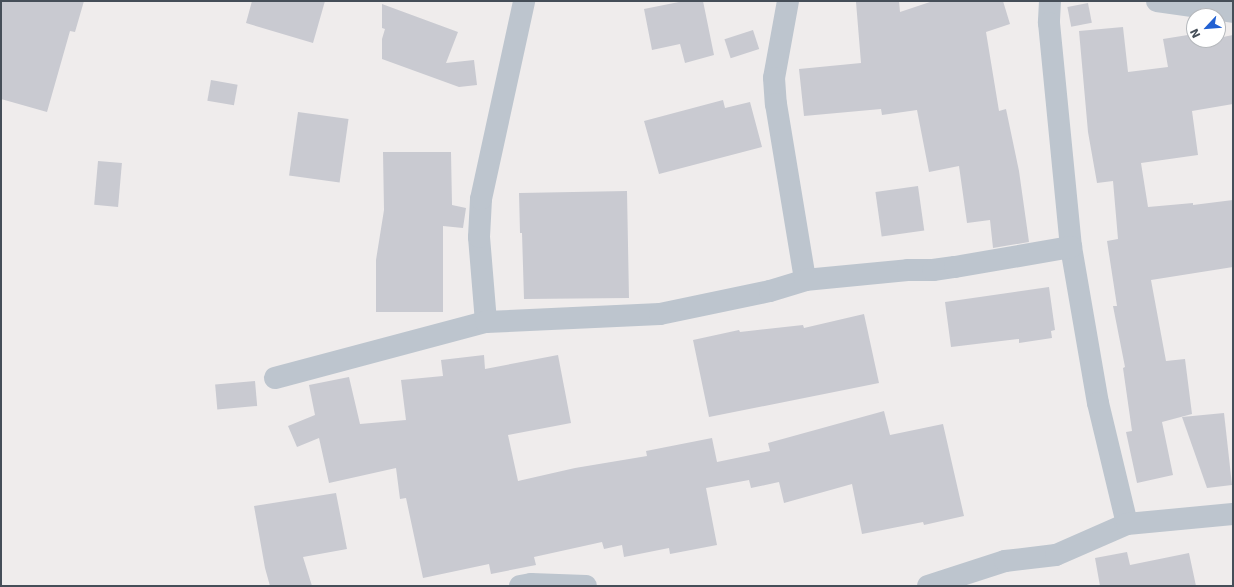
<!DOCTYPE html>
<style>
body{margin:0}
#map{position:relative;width:1234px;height:587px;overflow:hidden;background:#efecec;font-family:"DejaVu Sans",sans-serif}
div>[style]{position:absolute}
.building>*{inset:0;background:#c9cad1;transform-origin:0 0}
.street>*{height:22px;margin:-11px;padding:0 11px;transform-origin:11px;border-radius:11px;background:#bdc5ce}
span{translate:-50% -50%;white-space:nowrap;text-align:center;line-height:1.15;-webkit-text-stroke:4px #fff;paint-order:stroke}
.frame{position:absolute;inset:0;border:2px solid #454e58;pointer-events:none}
.north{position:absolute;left:1186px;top:8px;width:40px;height:40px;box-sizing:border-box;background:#fff;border:1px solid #b5b8bc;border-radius:50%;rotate:244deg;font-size:11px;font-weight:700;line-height:16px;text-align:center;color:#454e58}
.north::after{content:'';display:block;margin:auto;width:14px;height:18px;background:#2261d2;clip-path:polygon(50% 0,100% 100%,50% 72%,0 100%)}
</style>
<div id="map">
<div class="building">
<div style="clip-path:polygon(1px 1px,84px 1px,75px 32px,70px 31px,47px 112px,1px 99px)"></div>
<div style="clip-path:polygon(252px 1px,325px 1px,313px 43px,246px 23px)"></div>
<div style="clip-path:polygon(684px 1px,703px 1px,714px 55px,685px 63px,680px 44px,652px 50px,644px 9px)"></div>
<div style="clip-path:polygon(871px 1px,899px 1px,900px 12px,933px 1px,1003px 1px,1010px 24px,986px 32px,999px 111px,1006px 109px,1019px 171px,1029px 242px,993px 248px,990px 220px,967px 223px,959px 166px,929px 172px,917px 110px,882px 115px,881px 109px,804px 116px,799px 69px,861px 63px,856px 2px)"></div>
<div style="left:1088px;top:3px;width:20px;height:21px;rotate:79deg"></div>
<div style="clip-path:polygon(382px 4px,458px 32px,446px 63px,474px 60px,477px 85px,459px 87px,382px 59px,382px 39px,385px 29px,382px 28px)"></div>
<div style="clip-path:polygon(1123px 27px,1128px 72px,1168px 67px,1163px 39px,1194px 34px,1194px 42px,1218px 40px,1218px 38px,1233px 35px,1233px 104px,1192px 111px,1198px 155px,1141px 163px,1148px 207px,1193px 203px,1193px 205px,1233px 200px,1233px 267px,1151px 280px,1166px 361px,1185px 359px,1192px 414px,1162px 422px,1173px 475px,1137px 483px,1126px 432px,1132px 431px,1123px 368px,1125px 367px,1113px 306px,1117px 306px,1107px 241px,1118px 239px,1113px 181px,1097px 183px,1088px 132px,1079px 31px)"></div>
<div style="left:753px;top:30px;width:20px;height:30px;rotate:72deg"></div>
<div style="left:211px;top:80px;width:27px;height:21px;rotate:10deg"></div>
<div style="clip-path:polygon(723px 100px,725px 108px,750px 102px,762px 147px,659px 174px,644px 121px)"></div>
<div style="left:298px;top:112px;width:51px;height:64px;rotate:8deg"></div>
<div style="clip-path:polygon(383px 152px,451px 152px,452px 205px,466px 208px,463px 228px,443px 226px,443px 312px,376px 312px,376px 260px,384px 210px)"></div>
<div style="left:98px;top:161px;width:24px;height:44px;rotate:5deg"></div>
<div style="left:918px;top:186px;width:45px;height:43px;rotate:82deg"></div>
<div style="clip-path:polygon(627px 191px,629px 298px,524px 299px,522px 233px,520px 233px,519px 193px)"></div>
<div style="clip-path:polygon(1049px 287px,1055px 330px,1051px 331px,1052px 338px,1019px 343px,1019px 339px,951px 347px,945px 302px)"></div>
<div style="clip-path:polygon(864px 314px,879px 383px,709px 417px,693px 340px,739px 330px,740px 332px,803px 325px,804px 328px)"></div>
<div style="clip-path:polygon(484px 355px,485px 369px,558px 355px,571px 423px,508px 435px,518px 481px,575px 468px,647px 456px,646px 451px,712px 438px,717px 462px,770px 451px,768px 443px,884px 411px,890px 435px,943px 424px,964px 516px,924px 525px,923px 522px,862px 534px,852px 484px,784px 503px,779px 482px,751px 488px,749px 480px,706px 488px,717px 545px,670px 554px,669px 548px,624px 557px,622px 545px,604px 549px,602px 542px,534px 557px,536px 565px,491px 574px,489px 564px,423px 578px,406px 498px,400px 499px,396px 468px,329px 483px,319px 438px,297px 447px,288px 426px,315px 415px,309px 385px,349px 377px,360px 424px,406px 420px,401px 380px,443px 376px,441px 360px)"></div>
<div style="left:255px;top:381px;width:25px;height:40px;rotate:85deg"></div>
<div style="clip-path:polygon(1224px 413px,1232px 485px,1207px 488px,1182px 417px)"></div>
<div style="clip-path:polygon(336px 493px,347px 549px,303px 557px,312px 586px,270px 586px,265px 568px,254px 506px)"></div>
<div style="clip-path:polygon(1127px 552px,1130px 565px,1189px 553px,1196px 586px,1100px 586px,1095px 558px)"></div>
</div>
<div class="street">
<div style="left:788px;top:1px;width:78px;rotate:100.3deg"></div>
<div style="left:774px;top:78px;width:26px;rotate:86deg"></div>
<div style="left:776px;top:104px;width:178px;rotate:80.6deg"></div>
<div style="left:1050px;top:1px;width:22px;rotate:93deg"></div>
<div style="left:1049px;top:23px;width:225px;rotate:84.4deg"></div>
<div style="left:1071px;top:247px;width:158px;rotate:80.2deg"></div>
<div style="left:1098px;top:403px;width:124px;rotate:76.5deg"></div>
<div style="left:1157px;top:1px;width:77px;rotate:8.2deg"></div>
<div style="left:486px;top:322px;width:85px;rotate:-94.7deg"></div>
<div style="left:479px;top:237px;width:38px;rotate:-87deg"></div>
<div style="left:481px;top:199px;width:203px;rotate:-77.7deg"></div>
<div style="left:275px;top:378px;width:218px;rotate:-14.9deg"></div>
<div style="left:486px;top:322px;width:174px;rotate:-2.6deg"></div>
<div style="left:660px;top:314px;width:112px;rotate:-11.8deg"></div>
<div style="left:770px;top:291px;width:37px;rotate:-17deg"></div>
<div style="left:805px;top:280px;width:103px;rotate:-5.5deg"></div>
<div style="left:908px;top:270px;width:25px"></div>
<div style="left:933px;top:270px;width:22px;rotate:-8deg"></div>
<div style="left:955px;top:267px;width:118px;rotate:-9.8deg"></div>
<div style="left:520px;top:586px;width:11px;rotate:-10deg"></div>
<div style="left:531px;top:584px;width:55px;rotate:2.1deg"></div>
<div style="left:928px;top:586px;width:81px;rotate:-18deg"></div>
<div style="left:1005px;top:561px;width:51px;rotate:-6.7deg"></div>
<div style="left:1056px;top:555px;width:77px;rotate:-23.6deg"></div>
<div style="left:1127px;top:524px;width:106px;rotate:-5.4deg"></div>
</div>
<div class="frame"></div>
<div class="north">N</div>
</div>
